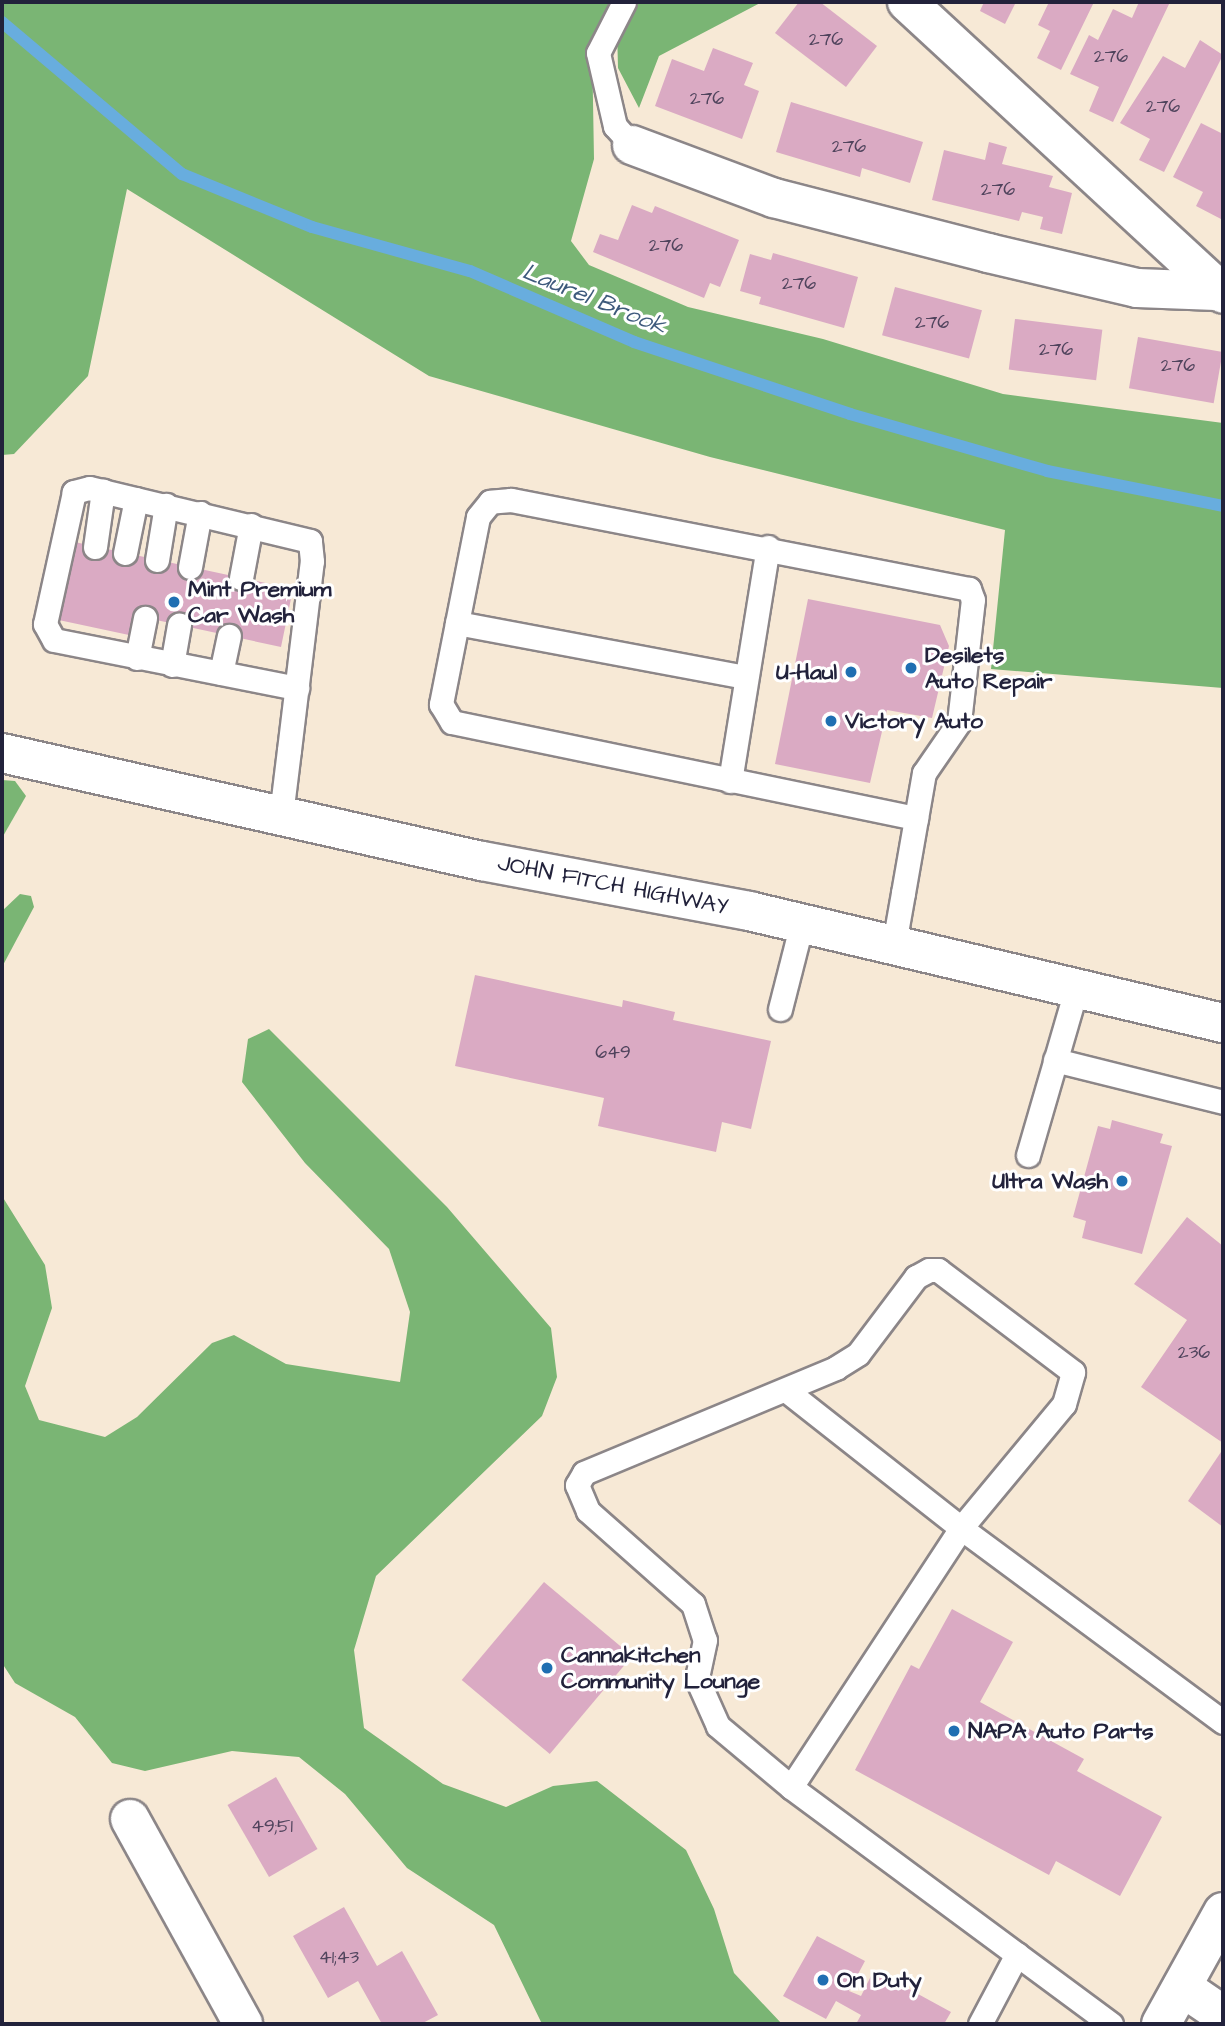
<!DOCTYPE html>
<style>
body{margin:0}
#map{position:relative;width:1225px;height:2026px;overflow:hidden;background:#f7e9d6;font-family:"Architects Daughter",sans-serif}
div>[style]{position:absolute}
.forest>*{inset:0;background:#7ab574}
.stream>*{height:12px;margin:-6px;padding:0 6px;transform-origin:6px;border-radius:6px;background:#68adde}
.building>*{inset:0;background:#daaac3;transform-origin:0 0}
.roads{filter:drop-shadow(2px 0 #8c8688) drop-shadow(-2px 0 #8c8688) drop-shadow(0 2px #8c8688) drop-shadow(0 -2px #8c8688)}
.lane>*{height:23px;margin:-11.5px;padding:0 11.5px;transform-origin:11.5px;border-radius:11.5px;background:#fff}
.street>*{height:38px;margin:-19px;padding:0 19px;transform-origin:19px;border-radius:19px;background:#fff}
.secondary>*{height:38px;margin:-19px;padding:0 19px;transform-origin:19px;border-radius:19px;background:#fff}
.primary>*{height:38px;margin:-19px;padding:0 19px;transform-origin:19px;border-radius:19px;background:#fff}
.dots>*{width:19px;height:19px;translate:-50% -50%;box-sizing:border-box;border:4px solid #fff;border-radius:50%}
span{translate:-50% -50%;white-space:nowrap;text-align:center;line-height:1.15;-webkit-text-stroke:6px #fff;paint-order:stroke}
.number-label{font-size:19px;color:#50445d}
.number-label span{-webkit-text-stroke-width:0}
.poi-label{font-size:23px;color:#22223b;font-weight:700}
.left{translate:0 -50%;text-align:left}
.right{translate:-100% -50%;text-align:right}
.street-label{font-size:23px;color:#22223b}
.water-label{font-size:24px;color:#3e5a7c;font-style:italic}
.frame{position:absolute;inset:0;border:4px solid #22223b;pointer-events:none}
</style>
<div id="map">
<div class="forest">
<div style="clip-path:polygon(2px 2px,612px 2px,592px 43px,594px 159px,571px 241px,589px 265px,688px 307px,823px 339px,1003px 394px,1223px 423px,1223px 688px,991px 669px,1005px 530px,710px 457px,429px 376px,127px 189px,88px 376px,14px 454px,2px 455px)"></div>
<div style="clip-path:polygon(637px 2px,762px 2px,659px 56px,639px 108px,618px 68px,617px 29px)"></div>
<div style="clip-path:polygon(2px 780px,15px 781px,26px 796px,2px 838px)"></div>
<div style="clip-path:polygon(20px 894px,31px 896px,34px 907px,2px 967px,2px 911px)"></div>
<div style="clip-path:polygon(269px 1029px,447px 1207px,551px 1328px,557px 1377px,542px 1416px,376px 1576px,354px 1650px,364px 1728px,443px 1784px,506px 1807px,553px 1786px,597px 1781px,686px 1850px,714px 1909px,734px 1973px,782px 2024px,542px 2024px,494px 1925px,407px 1868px,345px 1794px,299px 1757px,232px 1751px,145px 1771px,112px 1763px,75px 1717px,15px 1683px,2px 1663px,2px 1196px,45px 1265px,52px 1308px,25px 1386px,39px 1420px,105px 1437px,137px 1417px,212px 1343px,234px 1335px,286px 1364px,400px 1382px,410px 1312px,389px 1249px,305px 1163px,242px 1082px,248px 1039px)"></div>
</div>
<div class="stream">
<div style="left:2px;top:22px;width:236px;rotate:40.2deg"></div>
<div style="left:182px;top:174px;width:140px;rotate:22.2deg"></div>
<div style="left:312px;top:227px;width:164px;rotate:15.6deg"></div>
<div style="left:470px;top:271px;width:179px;rotate:23.4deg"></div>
<div style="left:634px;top:342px;width:228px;rotate:18.4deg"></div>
<div style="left:850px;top:414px;width:205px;rotate:16.1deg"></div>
<div style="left:1047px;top:471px;width:179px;rotate:11.2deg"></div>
</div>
<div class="building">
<div style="clip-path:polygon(799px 2px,820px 2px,877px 46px,846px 87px,775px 33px)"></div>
<div style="clip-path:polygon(984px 2px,1016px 2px,1005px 24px,980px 11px)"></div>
<div style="clip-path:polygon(1049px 2px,1094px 2px,1061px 70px,1037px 58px,1050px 31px,1038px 25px)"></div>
<div style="clip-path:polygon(1139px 2px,1170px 2px,1113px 122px,1089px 111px,1099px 87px,1070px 74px,1089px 35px,1098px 40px,1113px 9px,1132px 18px)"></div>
<div style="clip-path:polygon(1200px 40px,1223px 55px,1164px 172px,1139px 160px,1150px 139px,1120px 123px,1163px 56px,1185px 68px)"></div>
<div style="clip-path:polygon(713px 48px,753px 63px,744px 85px,759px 91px,742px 139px,655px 106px,672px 59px,704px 71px)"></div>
<div style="clip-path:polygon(791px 102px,923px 142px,910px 183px,862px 168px,860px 177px,776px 152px)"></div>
<div style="clip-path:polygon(1201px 123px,1223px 134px,1221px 219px,1196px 206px,1203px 192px,1173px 177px)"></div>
<div style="clip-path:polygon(989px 142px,1007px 147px,1002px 164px,1053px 176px,1049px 187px,1072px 193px,1062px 234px,1040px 229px,1043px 217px,1022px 212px,1019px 221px,932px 200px,944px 150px,985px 160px)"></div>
<div style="clip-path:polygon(632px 205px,652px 213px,655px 206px,739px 240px,720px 287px,710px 283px,704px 298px,593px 252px,600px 234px,618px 240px)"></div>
<div style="clip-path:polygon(773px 253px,858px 277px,844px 328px,759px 304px,761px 297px,740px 291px,750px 254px,771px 260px)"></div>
<div style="left:895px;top:287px;width:90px;height:50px;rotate:15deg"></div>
<div style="left:1015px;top:319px;width:88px;height:51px;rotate:7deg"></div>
<div style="left:1138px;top:337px;width:86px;height:52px;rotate:10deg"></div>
<div style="clip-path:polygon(70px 541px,293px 589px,281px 647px,133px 615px,129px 635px,54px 619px)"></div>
<div style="clip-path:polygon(808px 599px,940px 625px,949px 646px,932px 718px,887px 710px,870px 783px,775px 764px)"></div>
<div style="clip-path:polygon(475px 975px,622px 1007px,623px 1000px,675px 1012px,673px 1020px,771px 1041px,751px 1129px,722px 1122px,716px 1152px,598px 1126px,604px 1098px,455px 1066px)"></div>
<div style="clip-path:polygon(1112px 1120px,1163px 1134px,1160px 1143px,1172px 1146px,1142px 1254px,1082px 1238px,1086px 1221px,1073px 1217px,1098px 1126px,1110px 1129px)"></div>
<div style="clip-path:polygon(1187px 1217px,1223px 1246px,1223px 1443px,1141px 1387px,1187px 1320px,1134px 1284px)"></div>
<div style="clip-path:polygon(1223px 1449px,1223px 1527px,1188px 1501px)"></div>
<div style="left:544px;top:1582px;width:115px;height:128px;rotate:40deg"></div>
<div style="clip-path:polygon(952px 1609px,1013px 1642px,980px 1702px,1084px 1759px,1077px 1771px,1162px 1817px,1120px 1896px,1056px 1861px,1049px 1875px,855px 1770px,911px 1665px,919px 1669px)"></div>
<div style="left:276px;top:1777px;width:83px;height:56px;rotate:60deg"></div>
<div style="clip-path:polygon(344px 1907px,377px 1966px,402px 1951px,438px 2015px,421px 2024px,382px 2024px,358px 1981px,328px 1998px,293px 1936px)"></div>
<div style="clip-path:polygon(817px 1936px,865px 1961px,849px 1991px,861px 1996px,874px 1970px,951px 2012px,944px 2024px,856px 2024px,861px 2015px,836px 2001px,826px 2019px,783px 1996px)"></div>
</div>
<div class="roads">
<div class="lane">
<div style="left:624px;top:2px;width:57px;rotate:117deg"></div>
<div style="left:598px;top:53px;width:75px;rotate:76.9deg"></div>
<div style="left:615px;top:126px;width:25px;rotate:48deg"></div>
<div style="left:95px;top:547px;width:57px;rotate:-81.9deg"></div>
<div style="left:125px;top:553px;width:55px;rotate:-78.5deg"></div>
<div style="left:157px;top:560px;width:56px;rotate:-80.7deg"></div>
<div style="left:190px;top:567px;width:55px;rotate:-79.5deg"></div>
<div style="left:241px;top:578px;width:54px;rotate:-79.3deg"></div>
<div style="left:457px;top:623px;width:294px;rotate:10.6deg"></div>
<div style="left:137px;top:658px;width:41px;rotate:-78.7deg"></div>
<div style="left:172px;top:665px;width:41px;rotate:-80.1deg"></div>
<div style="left:221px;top:673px;width:38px;rotate:-78deg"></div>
<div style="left:730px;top:781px;width:237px;rotate:-80.8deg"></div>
<div style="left:281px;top:815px;width:65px;rotate:-83deg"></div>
<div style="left:289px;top:750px;width:190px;rotate:-83.1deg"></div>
<div style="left:312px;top:561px;width:20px;rotate:-96deg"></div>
<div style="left:310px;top:541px;width:227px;rotate:-166.5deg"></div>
<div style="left:89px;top:488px;width:16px;rotate:165deg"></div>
<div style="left:74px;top:492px;width:135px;rotate:102.4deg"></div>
<div style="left:45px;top:624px;width:18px;rotate:61deg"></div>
<div style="left:54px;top:640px;width:248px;rotate:11.2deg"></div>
<div style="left:894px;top:944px;width:52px;rotate:-80deg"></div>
<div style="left:903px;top:893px;width:122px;rotate:-80.1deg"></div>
<div style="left:924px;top:773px;width:62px;rotate:-55.5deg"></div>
<div style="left:959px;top:722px;width:123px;rotate:-83.5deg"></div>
<div style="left:973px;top:600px;width:12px;rotate:-110deg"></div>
<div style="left:969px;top:589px;width:467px;rotate:-169deg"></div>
<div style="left:511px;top:500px;width:21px;rotate:175deg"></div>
<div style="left:490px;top:502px;width:19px;rotate:129deg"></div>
<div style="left:478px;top:517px;width:191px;rotate:101.2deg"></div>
<div style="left:441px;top:704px;width:21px;rotate:59deg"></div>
<div style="left:452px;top:722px;width:474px;rotate:11.7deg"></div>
<div style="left:780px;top:1009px;width:89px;rotate:-75.7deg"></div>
<div style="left:1055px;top:1060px;width:173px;rotate:14deg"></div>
<div style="left:1028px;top:1155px;width:176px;rotate:-73.8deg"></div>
<div style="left:787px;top:1391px;width:221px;rotate:38.2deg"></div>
<div style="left:961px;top:1528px;width:161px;rotate:-50.3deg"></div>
<div style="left:1064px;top:1404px;width:33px;rotate:-74deg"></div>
<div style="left:1073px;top:1372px;width:169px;rotate:-142.9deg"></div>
<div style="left:938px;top:1270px;width:9px;rotate:180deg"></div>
<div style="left:929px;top:1270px;width:15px;rotate:152deg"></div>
<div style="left:916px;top:1277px;width:96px;rotate:127deg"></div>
<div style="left:858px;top:1354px;width:26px;rotate:148deg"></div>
<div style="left:836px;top:1368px;width:273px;rotate:157.4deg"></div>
<div style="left:584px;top:1473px;width:14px;rotate:120deg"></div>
<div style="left:577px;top:1485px;width:28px;rotate:67deg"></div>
<div style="left:588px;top:1511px;width:140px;rotate:41.5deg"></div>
<div style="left:693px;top:1604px;width:38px;rotate:72deg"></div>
<div style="left:705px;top:1640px;width:40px;rotate:102deg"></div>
<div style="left:697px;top:1679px;width:51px;rotate:65.9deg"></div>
<div style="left:718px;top:1726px;width:95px;rotate:39.9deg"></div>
<div style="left:980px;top:2024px;width:79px;rotate:-62.1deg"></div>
<div style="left:1111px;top:2024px;width:398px;rotate:-143.5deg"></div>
<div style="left:791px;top:1787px;width:310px;rotate:-56.7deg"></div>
<div style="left:961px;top:1528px;width:326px;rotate:36.5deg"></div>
</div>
<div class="street">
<div style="left:907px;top:2px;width:430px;rotate:42.7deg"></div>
<div style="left:632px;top:145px;width:152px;rotate:20.5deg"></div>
<div style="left:774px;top:198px;width:221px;rotate:14.4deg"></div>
<div style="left:988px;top:253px;width:153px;rotate:13.2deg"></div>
<div style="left:1137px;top:288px;width:79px;rotate:2.2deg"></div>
<div style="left:130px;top:1819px;width:234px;rotate:61.1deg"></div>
<div style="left:1182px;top:1987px;width:50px;rotate:34.3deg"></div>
</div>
<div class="secondary">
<div style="left:2px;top:753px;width:492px;rotate:12.7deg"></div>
<div style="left:482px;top:861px;width:272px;rotate:10.6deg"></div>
<div style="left:749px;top:911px;width:487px;rotate:13.3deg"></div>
</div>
<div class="primary">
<div style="left:1161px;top:2024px;width:128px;rotate:-61deg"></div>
</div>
</div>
<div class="dots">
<div style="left:174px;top:602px;background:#1f6fb2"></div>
<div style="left:911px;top:668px;background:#1f6fb2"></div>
<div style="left:851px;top:672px;background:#1f6fb2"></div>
<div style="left:831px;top:721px;background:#1f6fb2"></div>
<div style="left:1122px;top:1181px;background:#1f6fb2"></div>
<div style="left:547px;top:1668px;background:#1f6fb2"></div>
<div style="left:954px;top:1731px;background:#1f6fb2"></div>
<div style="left:823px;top:1980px;background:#1f6fb2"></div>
</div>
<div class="number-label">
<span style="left:826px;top:40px">276</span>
<span style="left:1111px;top:57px">276</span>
<span style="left:707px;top:99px">276</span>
<span style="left:1163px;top:107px">276</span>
<span style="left:849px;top:147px">276</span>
<span style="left:998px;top:190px">276</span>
<span style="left:666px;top:246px">276</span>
<span style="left:799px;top:284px">276</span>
<span style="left:932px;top:323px">276</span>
<span style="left:1056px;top:350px">276</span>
<span style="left:1178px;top:366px">276</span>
<span style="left:613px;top:1053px">649</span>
<span style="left:1194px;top:1353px">236</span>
<span style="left:272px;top:1827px">49;51</span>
<span style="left:339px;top:1958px">41;43</span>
</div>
<div class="poi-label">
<span class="left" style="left:188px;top:602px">Mint Premium<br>Car Wash</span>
<span class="left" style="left:925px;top:668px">Desilets<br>Auto Repair</span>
<span class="right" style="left:837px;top:672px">U-Haul</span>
<span class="left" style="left:845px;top:721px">Victory Auto</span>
<span class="right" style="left:1108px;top:1181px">Ultra Wash</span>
<span class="left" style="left:561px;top:1668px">Cannakitchen<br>Community Lounge</span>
<span class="left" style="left:968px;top:1731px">NAPA Auto Parts</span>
<span class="left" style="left:837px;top:1980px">On Duty</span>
</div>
<div class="street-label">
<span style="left:613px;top:885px;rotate:11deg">JOHN FITCH HIGHWAY</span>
</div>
<div class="water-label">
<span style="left:594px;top:300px;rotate:22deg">Laurel Brook</span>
</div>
<div class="frame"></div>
</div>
